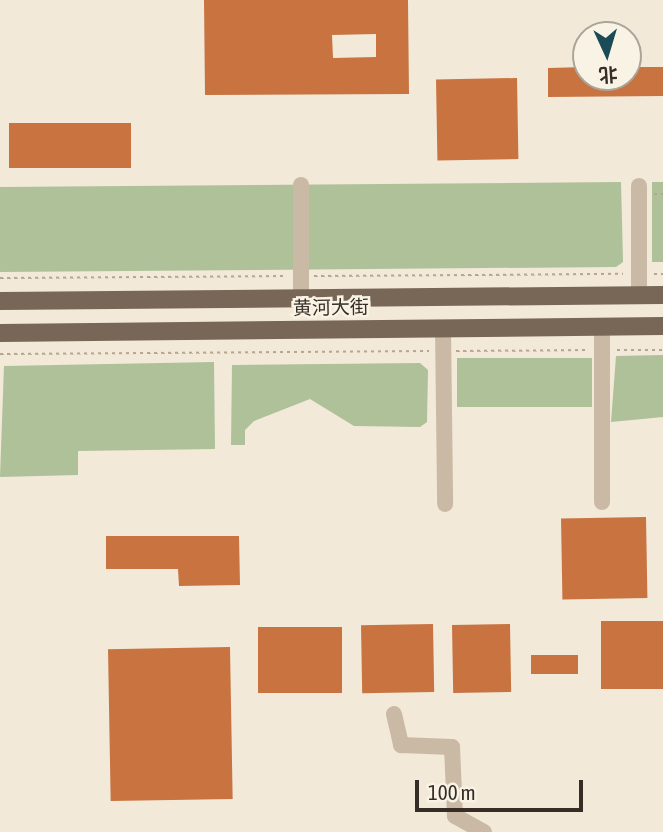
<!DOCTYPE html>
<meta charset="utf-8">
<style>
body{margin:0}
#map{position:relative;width:663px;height:832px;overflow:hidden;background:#f2e9d9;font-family:"Asap Condensed","Noto Sans SC",sans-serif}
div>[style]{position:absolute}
.green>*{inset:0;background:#aec199;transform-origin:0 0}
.building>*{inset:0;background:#c87340;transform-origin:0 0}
.path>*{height:2px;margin-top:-1px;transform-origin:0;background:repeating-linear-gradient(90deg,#b6a58f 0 3.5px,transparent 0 7px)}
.minor>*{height:16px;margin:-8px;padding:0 8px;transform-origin:8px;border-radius:8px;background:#cabaa5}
.major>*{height:18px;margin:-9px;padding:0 9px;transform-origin:9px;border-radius:9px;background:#786657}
span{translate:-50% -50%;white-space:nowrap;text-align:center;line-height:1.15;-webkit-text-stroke:5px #f9f3e5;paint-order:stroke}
.street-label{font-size:19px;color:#352d26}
.north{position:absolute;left:572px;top:21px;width:70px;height:70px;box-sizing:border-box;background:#f9f3e5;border:2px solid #aba499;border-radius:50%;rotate:176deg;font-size:19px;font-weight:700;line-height:28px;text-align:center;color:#352d26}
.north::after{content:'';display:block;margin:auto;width:24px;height:32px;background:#1b4b57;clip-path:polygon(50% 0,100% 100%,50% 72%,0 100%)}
.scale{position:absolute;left:415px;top:780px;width:168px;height:32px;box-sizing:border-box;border:4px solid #352d26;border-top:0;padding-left:9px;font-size:21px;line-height:24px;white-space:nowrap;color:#352d26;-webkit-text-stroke:5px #f9f3e5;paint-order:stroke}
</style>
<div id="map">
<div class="green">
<div style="clip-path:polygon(621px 182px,623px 262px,616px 267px,0 272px,0 187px)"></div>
<div style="left:652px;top:182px;width:11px;height:80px"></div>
<div style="clip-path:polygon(663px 355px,663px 417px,611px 422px,616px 356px)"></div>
<div style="left:457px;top:358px;width:135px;height:49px"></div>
<div style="clip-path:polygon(214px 362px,215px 449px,78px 451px,78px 475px,0 477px,4px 366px)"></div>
<div style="clip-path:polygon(420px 363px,428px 370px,427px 422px,420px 427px,354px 426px,310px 399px,254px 421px,245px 430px,245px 445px,231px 445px,232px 365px)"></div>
</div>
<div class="building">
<div style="clip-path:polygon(evenodd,204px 0,408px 0,409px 94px,205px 95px,204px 0,376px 34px,376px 57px,333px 58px,332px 35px,376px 34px)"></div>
<div style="clip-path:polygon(586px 67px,586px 77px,628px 77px,628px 67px,663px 67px,663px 96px,548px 97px,548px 68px)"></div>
<div style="left:517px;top:78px;width:81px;height:81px;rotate:89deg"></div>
<div style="left:131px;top:123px;width:45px;height:122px;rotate:90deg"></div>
<div style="left:646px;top:517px;width:81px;height:85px;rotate:89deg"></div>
<div style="clip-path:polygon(106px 536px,239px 536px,240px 585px,179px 586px,178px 569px,106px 569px)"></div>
<div style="left:663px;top:621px;width:68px;height:62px;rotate:90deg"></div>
<div style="left:433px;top:624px;width:68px;height:72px;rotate:89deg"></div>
<div style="left:510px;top:624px;width:68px;height:58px;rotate:89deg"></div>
<div style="left:258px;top:627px;width:84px;height:66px"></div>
<div style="left:230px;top:647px;width:152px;height:122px;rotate:89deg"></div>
<div style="left:578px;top:655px;width:19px;height:47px;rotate:90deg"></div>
</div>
<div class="path">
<div style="left:654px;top:194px;width:9px"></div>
<div style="left:654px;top:274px;width:9px"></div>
<div style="left:314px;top:276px;width:309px;rotate:-0.4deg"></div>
<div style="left:0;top:278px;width:287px;rotate:-0.4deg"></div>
<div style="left:617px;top:350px;width:46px"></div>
<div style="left:456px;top:351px;width:131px;rotate:-0.4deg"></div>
<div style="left:0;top:354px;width:429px;rotate:-0.4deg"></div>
</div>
<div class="minor">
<div style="left:301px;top:185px;width:113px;rotate:90deg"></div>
<div style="left:639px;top:295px;width:109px;rotate:-90deg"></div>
<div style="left:443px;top:328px;width:176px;rotate:89.3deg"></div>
<div style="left:602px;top:502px;width:176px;rotate:-90deg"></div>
<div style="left:394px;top:714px;width:32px;rotate:77deg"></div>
<div style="left:401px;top:745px;width:51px;rotate:2.2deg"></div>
<div style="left:452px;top:747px;width:69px;rotate:87.5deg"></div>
<div style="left:455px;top:816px;width:33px;rotate:29deg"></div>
</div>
<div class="major">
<div style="left:0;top:301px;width:663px;rotate:-0.52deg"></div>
<div style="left:0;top:333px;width:663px;rotate:-0.6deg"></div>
</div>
<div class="street-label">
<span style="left:331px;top:308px;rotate:-1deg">黄河大街</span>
</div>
<div class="north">北</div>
<div class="scale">100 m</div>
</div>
